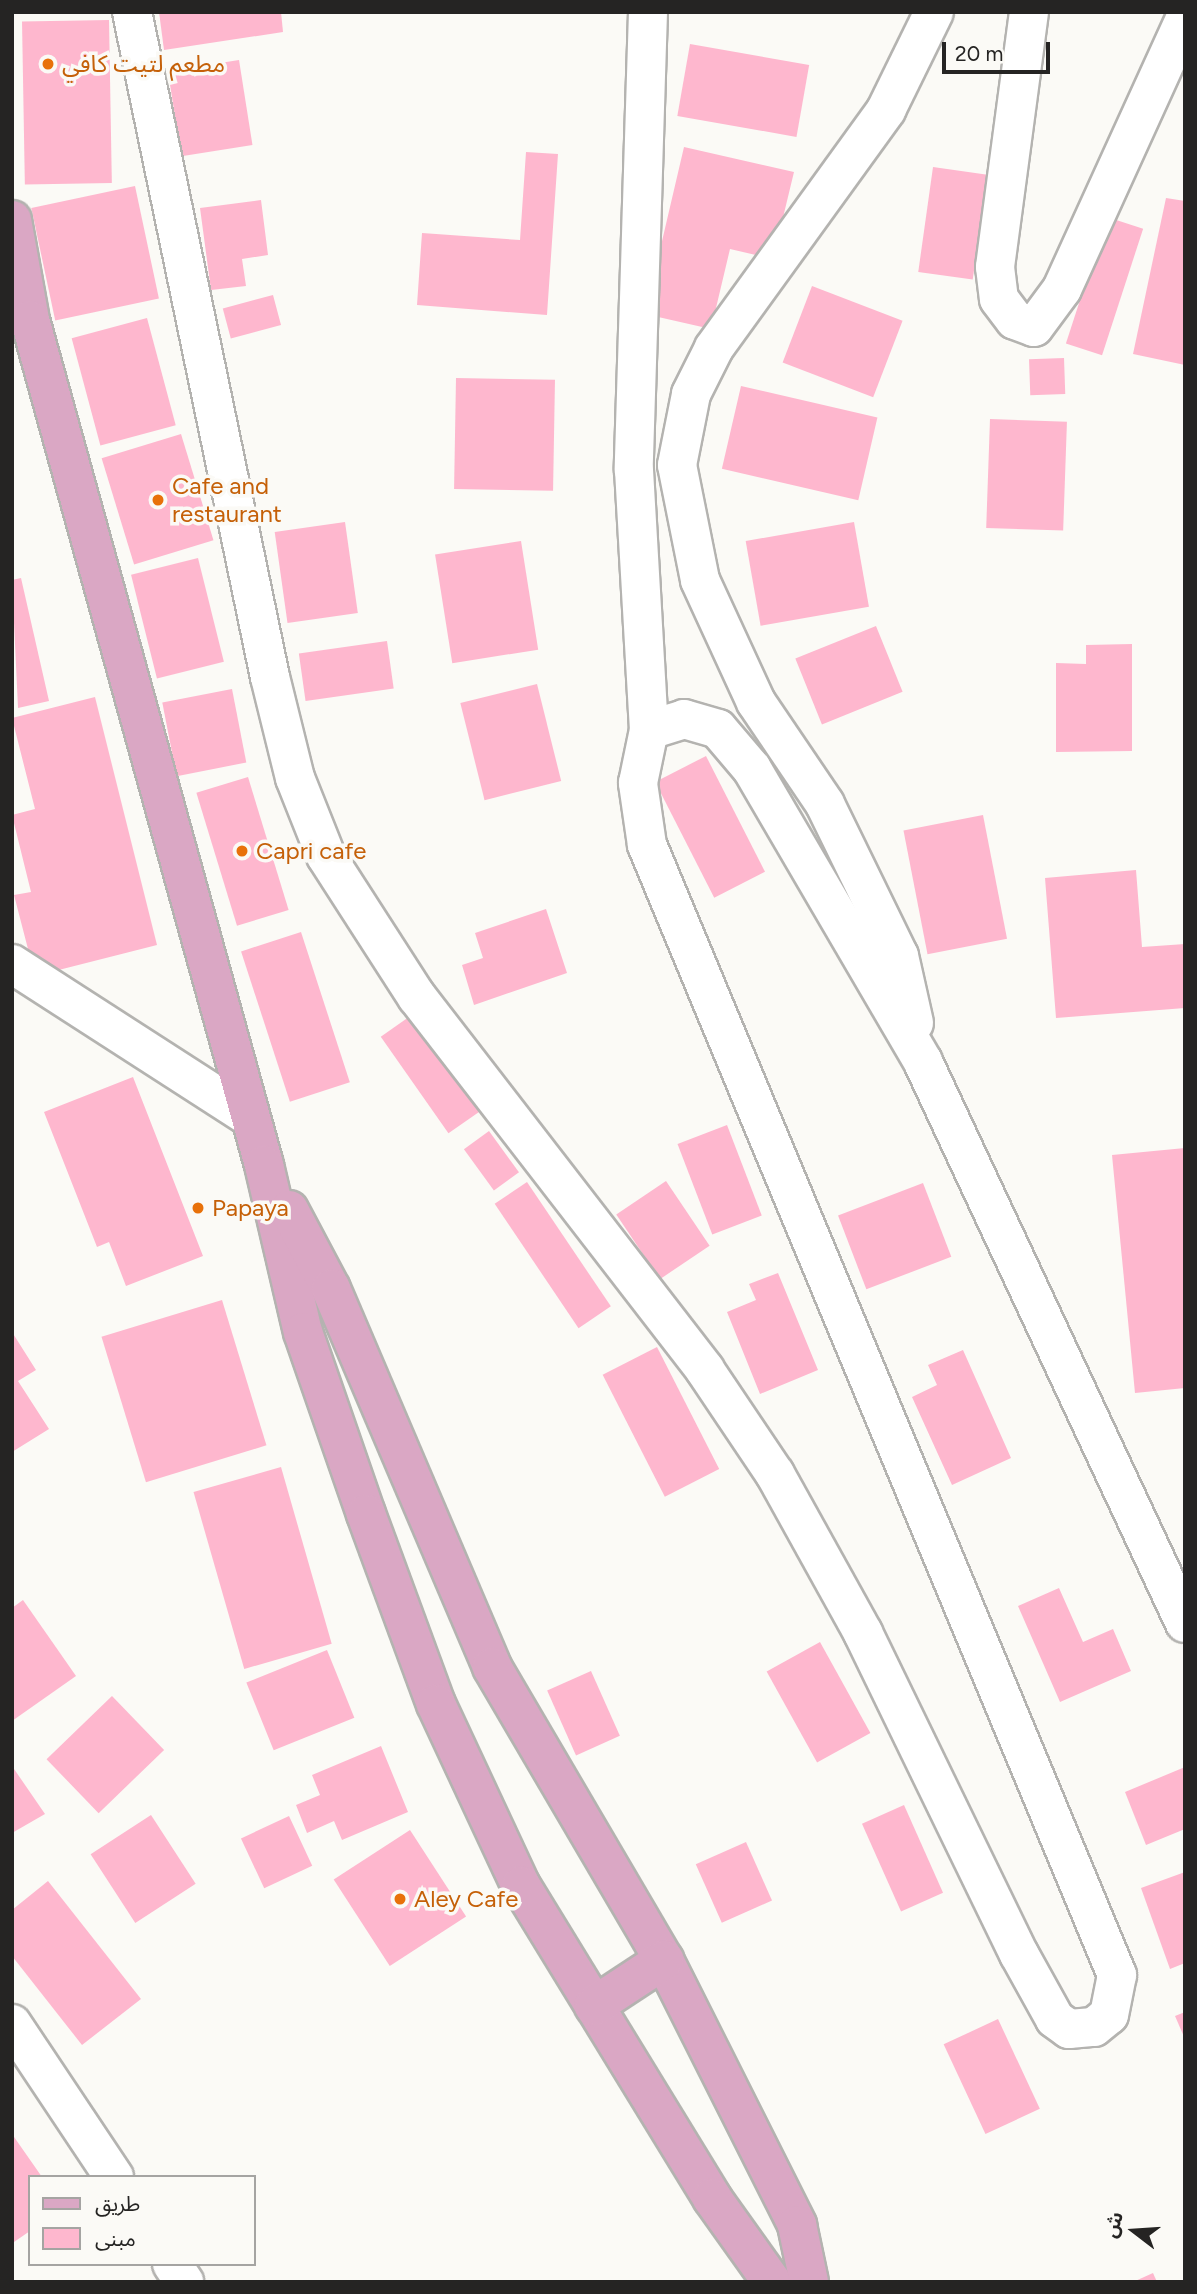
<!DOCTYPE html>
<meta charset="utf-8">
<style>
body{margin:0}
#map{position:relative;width:1197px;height:2294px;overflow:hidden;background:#fbfaf6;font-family:Figtree,"Noto Sans Arabic",sans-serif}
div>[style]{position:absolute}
.building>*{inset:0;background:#feb7ce;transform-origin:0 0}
.roads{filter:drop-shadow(2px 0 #b4b3b0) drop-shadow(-2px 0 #b4b3b0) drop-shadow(0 2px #b4b3b0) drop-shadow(0 -2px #b4b3b0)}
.minor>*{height:38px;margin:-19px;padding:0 19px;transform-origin:19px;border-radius:19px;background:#fff}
.major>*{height:38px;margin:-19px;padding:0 19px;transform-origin:19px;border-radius:19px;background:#daa7c4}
.dots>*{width:19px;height:19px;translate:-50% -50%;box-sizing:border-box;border:4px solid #fbfaf6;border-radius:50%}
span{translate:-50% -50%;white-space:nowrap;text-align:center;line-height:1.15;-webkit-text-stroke:7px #fbfaf6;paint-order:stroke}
.food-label{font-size:24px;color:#c56008}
.left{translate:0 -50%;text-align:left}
.frame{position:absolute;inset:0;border:14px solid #252423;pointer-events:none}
.legend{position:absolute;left:28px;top:2175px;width:228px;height:91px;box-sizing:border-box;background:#fbfaf6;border:2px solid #a5a4a2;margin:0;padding:9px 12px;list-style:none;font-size:21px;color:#252423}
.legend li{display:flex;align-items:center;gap:14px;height:35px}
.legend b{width:35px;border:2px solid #a5a4a2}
.north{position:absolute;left:1099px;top:2196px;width:70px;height:70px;-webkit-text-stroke:5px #fbfaf6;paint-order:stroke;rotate:287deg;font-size:19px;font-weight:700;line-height:28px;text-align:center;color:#252423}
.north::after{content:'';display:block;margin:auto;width:24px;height:32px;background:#252423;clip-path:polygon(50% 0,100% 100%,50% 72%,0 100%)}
.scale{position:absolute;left:942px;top:42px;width:108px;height:32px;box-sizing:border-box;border:4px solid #252423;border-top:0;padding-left:9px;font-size:21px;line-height:24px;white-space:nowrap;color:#252423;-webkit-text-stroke:5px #fbfaf6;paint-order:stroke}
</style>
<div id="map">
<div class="building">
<div style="clip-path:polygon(159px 12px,281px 12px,283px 32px,164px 50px)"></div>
<div style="left:109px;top:20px;width:163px;height:87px;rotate:89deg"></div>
<div style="left:690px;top:44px;width:121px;height:73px;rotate:10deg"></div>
<div style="left:239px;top:60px;width:86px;height:72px;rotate:81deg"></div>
<div style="clip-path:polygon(684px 147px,794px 172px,773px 259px,730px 249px,711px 329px,645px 314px)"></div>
<div style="clip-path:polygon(526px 152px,558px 154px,547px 315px,417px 305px,422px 233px,520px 240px)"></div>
<div style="left:933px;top:167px;width:55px;height:106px;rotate:8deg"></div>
<div style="left:135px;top:186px;width:115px;height:106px;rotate:78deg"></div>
<div style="clip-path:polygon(1166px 198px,1185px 201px,1185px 365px,1133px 354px)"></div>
<div style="clip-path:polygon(261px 200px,268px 255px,242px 259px,246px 286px,211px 290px,200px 208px)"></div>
<div style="left:1107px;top:217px;width:38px;height:133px;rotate:18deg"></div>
<div style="left:812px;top:286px;width:97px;height:82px;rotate:21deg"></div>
<div style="left:273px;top:295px;width:31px;height:52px;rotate:75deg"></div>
<div style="left:147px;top:318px;width:111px;height:78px;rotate:75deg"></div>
<div style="left:1064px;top:358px;width:36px;height:35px;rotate:88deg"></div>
<div style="left:456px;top:378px;width:99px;height:111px;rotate:1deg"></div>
<div style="left:741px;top:386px;width:140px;height:85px;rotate:13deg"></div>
<div style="left:990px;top:419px;width:77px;height:109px;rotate:2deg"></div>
<div style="left:181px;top:434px;width:111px;height:83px;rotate:73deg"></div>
<div style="left:345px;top:522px;width:92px;height:71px;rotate:82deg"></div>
<div style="left:854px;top:522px;width:86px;height:110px;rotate:80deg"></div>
<div style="left:521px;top:541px;width:110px;height:87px;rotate:81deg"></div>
<div style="left:198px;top:558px;width:107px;height:69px;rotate:76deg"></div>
<div style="clip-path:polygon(21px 578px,49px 701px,18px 708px,12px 580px)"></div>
<div style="left:876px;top:626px;width:71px;height:87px;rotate:68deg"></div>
<div style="left:387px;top:641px;width:48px;height:89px;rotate:82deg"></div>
<div style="clip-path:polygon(1132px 644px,1132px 751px,1056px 752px,1056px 663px,1086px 664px,1086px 645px)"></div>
<div style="left:537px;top:684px;width:100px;height:79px;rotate:76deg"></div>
<div style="left:232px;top:689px;width:75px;height:71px;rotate:79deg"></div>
<div style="clip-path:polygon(95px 697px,157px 945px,35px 976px,14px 895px,31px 892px,12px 815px,35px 809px,12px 718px)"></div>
<div style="left:706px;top:756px;width:130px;height:57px;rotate:63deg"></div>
<div style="left:248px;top:777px;width:139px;height:54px;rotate:73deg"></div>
<div style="left:983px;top:815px;width:126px;height:81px;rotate:79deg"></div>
<div style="clip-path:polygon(1136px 870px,1142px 947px,1185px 944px,1185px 1008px,1056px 1018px,1045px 878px)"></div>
<div style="clip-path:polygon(546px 909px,567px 973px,474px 1005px,462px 965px,483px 958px,475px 933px)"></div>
<div style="left:301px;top:932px;width:158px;height:63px;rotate:72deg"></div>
<div style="left:416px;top:1012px;width:118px;height:43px;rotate:55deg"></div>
<div style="clip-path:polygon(133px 1077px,203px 1256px,126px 1286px,109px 1242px,97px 1247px,44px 1112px)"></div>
<div style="left:727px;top:1125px;width:97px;height:53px;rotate:69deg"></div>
<div style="left:489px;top:1131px;width:51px;height:31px;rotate:54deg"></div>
<div style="clip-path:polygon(1185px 1148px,1185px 1388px,1135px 1393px,1112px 1155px)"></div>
<div style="left:666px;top:1181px;width:78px;height:60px;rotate:56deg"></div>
<div style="left:527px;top:1182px;width:150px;height:39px;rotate:56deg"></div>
<div style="left:923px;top:1183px;width:79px;height:91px;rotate:69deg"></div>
<div style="clip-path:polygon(778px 1273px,818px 1370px,760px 1394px,727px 1312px,756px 1300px,749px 1284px)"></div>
<div style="left:222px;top:1300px;width:152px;height:126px;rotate:73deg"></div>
<div style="clip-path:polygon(12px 1332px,36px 1370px,18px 1381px,49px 1429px,12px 1452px)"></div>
<div style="left:657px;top:1347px;width:137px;height:61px;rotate:63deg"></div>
<div style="clip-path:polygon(963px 1350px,1011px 1458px,952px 1485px,912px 1397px,937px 1385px,928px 1365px)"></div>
<div style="left:281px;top:1467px;width:184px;height:91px;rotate:74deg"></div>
<div style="clip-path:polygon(1059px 1588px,1083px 1642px,1113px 1629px,1131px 1671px,1060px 1702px,1018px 1606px)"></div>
<div style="clip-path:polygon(23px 1600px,76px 1676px,12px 1721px,12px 1608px)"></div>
<div style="left:820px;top:1642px;width:104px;height:61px;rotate:61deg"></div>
<div style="left:327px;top:1650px;width:73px;height:87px;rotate:68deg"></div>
<div style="left:591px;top:1671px;width:71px;height:48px;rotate:66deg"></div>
<div style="left:112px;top:1696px;width:75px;height:91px;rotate:46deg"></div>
<div style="clip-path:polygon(381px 1746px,408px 1812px,342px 1840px,334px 1821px,307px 1833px,296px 1805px,320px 1795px,312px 1775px)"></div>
<div style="clip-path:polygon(12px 1766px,45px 1814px,12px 1833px)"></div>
<div style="clip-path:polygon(1185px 1767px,1185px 1829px,1146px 1845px,1125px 1792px)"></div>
<div style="left:904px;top:1805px;width:96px;height:46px;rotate:66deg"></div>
<div style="left:151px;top:1815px;width:82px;height:72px;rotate:57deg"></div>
<div style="left:289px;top:1816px;width:55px;height:53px;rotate:65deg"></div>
<div style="left:410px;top:1830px;width:103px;height:91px;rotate:57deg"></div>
<div style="left:746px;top:1842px;width:64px;height:55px;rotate:66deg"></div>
<div style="clip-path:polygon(1185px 1872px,1185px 1963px,1170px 1969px,1141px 1888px)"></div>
<div style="clip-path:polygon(48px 1881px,141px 1999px,82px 2045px,12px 1956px,12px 1910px)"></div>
<div style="clip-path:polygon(1185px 2012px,1185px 2039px,1175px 2016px)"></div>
<div style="left:998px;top:2019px;width:99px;height:60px;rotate:65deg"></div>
<div style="clip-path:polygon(12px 2134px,42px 2177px,30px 2177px,30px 2231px,14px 2242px)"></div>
<div style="clip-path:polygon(1153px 2273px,1157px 2282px,1133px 2282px)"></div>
</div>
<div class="roads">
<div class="minor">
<div style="left:132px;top:12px;width:679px;rotate:78.28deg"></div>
<div style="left:270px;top:677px;width:104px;rotate:76.1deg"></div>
<div style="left:295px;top:778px;width:84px;rotate:68.3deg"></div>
<div style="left:326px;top:856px;width:168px;rotate:57.2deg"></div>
<div style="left:417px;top:997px;width:471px;rotate:52.3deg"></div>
<div style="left:705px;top:1370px;width:125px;rotate:56.1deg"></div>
<div style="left:775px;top:1474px;width:182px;rotate:61deg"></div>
<div style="left:863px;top:1633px;width:357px;rotate:64.1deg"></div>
<div style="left:1019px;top:1954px;width:74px;rotate:61deg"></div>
<div style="left:1055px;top:2019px;width:17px;rotate:36deg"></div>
<div style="left:1069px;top:2029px;width:25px;rotate:-5deg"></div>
<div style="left:1094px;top:2027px;width:19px;rotate:-39deg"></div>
<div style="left:1109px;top:2015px;width:41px;rotate:-78.7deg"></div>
<div style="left:1117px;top:1975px;width:1224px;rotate:-112.58deg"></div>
<div style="left:647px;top:845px;width:63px;rotate:-98.3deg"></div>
<div style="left:638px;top:783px;width:54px;rotate:-78.3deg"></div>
<div style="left:649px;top:730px;width:37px;rotate:-17deg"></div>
<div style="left:684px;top:719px;width:35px;rotate:16deg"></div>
<div style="left:718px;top:729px;width:52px;rotate:49.6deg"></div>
<div style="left:752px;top:769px;width:339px;rotate:59.7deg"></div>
<div style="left:923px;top:1062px;width:619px;rotate:64.97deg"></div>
<div style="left:648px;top:12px;width:458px;rotate:91.8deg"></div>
<div style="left:634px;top:470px;width:260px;rotate:86.7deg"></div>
<div style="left:1029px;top:12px;width:257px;rotate:97.6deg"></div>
<div style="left:995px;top:267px;width:32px;rotate:83deg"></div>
<div style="left:999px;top:299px;width:26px;rotate:53deg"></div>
<div style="left:1015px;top:320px;width:20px;rotate:20deg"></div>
<div style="left:1034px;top:327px;width:47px;rotate:-53.6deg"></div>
<div style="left:1062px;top:289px;width:297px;rotate:-65.5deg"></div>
<div style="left:12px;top:964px;width:278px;rotate:32.8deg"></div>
<div style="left:914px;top:1023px;width:69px;rotate:-102.6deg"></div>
<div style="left:899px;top:956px;width:169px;rotate:-116deg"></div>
<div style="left:825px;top:804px;width:123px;rotate:-124.1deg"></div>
<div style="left:756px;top:702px;width:134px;rotate:-114.7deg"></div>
<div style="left:700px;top:580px;width:117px;rotate:-101.3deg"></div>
<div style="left:677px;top:465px;width:72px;rotate:-78.8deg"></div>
<div style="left:691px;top:394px;width:51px;rotate:-63.4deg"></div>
<div style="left:714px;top:348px;width:294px;rotate:-54.1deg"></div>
<div style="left:886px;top:110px;width:109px;rotate:-63.9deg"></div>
<div style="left:12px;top:2024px;width:184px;rotate:56.3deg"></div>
<div style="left:172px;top:2264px;width:22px;rotate:56deg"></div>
</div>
<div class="major">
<div style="left:12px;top:220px;width:102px;rotate:79.8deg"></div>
<div style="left:30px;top:320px;width:877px;rotate:74.52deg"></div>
<div style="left:264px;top:1165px;width:171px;rotate:76.9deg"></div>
<div style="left:303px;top:1332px;width:193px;rotate:70.9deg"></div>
<div style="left:366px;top:1514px;width:202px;rotate:69.8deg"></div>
<div style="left:436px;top:1704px;width:201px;rotate:65deg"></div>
<div style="left:521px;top:1886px;width:366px;rotate:58.5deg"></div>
<div style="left:712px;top:2198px;width:103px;rotate:54.5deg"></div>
<div style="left:289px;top:1210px;width:89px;rotate:62deg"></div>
<div style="left:331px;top:1289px;width:411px;rotate:66.9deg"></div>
<div style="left:492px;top:1667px;width:340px;rotate:59.6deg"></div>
<div style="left:664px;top:1960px;width:297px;rotate:63.3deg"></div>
<div style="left:797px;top:2225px;width:58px;rotate:78.1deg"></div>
<div style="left:594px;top:2006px;width:84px;rotate:-33.3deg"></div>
</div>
</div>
<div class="dots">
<div style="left:48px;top:64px;background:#e8710a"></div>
<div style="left:158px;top:500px;background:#e8710a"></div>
<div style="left:242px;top:851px;background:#e8710a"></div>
<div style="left:198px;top:1208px;background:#e8710a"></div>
<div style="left:400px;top:1899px;background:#e8710a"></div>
</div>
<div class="food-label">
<span class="left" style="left:62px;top:64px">مطعم لتيت كافي</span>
<span class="left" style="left:172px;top:500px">Cafe and<br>restaurant</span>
<span class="left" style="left:256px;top:851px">Capri cafe</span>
<span class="left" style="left:212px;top:1208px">Papaya</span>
<span class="left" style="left:414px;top:1899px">Aley Cafe</span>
</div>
<div class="frame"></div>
<ul class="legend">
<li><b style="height:9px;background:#daa7c4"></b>طريق</li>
<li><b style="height:19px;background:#feb7ce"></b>مبنى</li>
</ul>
<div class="north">ش</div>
<div class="scale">20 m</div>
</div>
